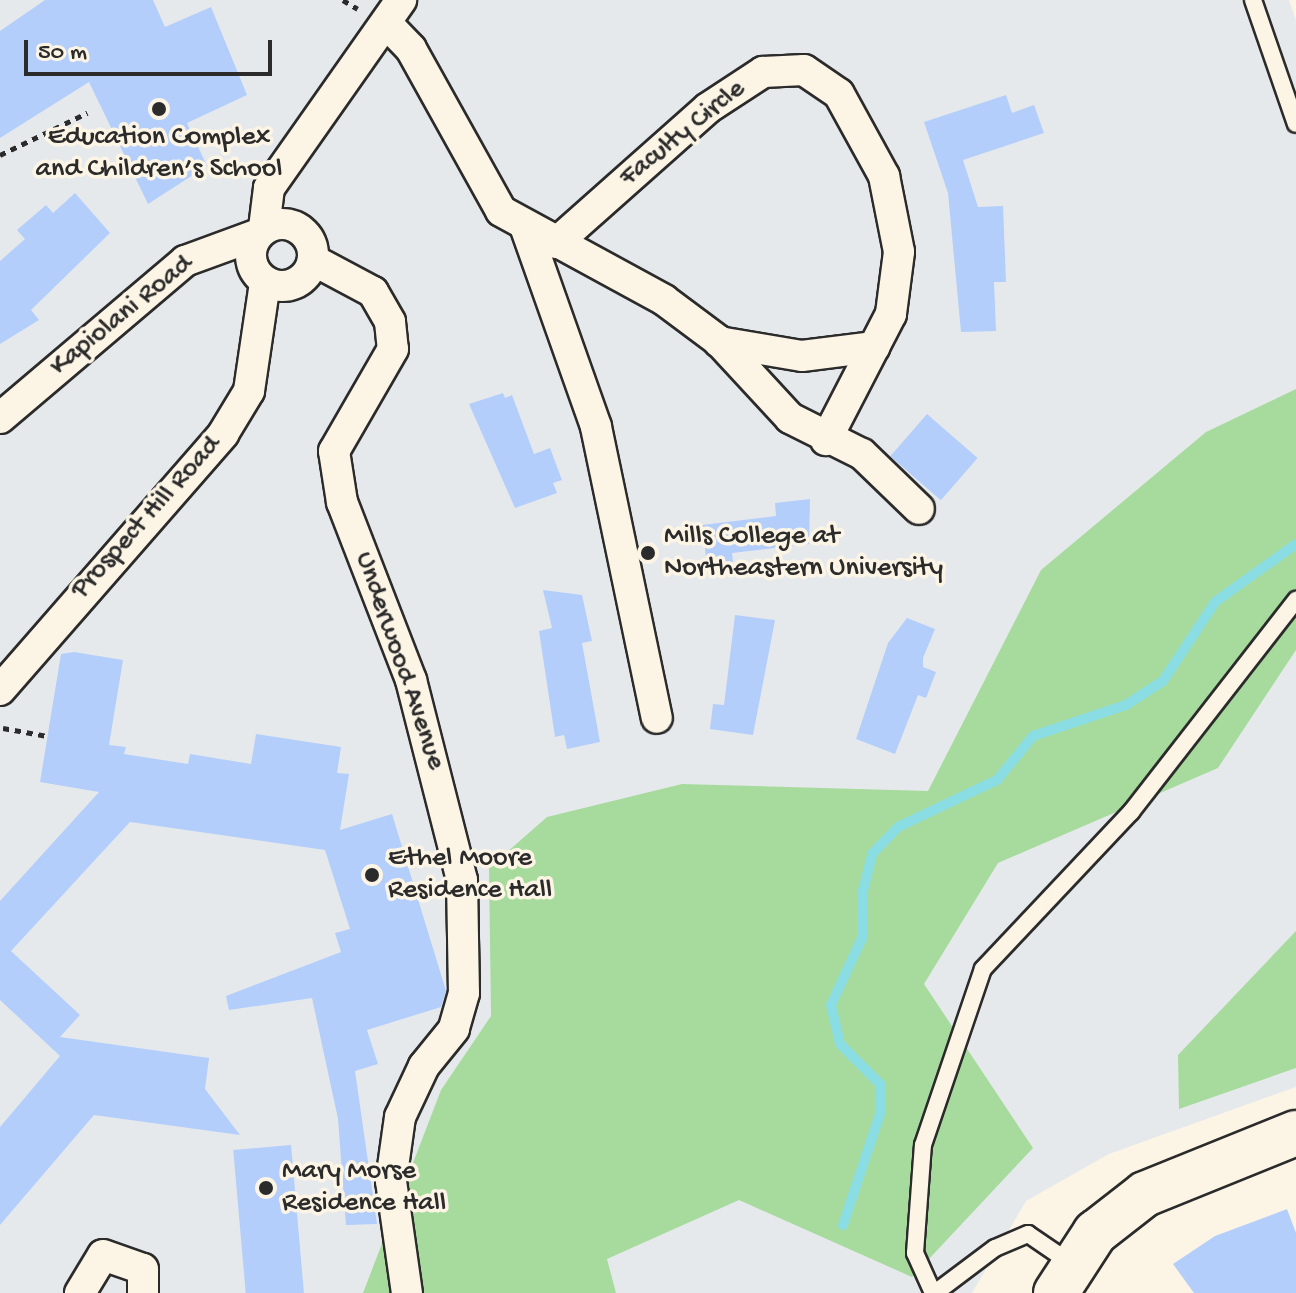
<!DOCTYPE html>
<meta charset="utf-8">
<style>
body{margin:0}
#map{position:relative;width:1296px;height:1293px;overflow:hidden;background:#fcf5e5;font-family:"Gochi Hand",sans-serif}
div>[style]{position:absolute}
.built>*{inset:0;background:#e6e9ec}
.green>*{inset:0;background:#a7db9d}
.stream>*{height:10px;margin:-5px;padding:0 5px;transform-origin:5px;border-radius:5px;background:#8bdde4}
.building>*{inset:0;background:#b3cefb;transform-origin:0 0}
.path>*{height:5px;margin-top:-2.5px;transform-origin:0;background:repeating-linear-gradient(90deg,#2b2b2b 0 6px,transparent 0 12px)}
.roads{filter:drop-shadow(2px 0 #2b2b2b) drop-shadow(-2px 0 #2b2b2b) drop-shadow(0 2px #2b2b2b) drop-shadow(0 -2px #2b2b2b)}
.lane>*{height:16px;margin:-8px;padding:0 8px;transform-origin:8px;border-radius:8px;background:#fcf5e5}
.street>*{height:30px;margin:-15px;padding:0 15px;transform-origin:15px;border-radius:15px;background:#fcf5e5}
.street>.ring{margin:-15px;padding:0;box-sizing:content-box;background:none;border:30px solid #fcf5e5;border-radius:50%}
.secondary>*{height:44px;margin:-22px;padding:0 22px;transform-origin:22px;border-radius:22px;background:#fcf5e5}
.dots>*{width:22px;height:22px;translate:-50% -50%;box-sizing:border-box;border:4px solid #fcf5e5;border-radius:50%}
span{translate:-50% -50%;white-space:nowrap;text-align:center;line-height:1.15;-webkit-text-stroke:7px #fcf5e5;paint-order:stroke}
.street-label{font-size:28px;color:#2b2b2b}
.poi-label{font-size:28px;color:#2b2b2b}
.left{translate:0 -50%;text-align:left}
.scale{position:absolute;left:24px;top:40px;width:248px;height:36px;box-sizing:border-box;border:4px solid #2b2b2b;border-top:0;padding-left:10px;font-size:24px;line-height:28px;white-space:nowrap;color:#2b2b2b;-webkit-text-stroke:6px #fcf5e5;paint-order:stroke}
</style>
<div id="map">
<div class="built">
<div style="clip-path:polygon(0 0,1289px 0,1296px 20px,1296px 1087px,1109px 1154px,1026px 1201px,972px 1293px,0 1293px)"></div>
</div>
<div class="green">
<div style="clip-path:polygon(1296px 389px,1296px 650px,1218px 768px,998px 863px,924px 984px,1033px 1148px,912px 1277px,739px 1200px,607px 1259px,616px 1293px,363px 1293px,441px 1090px,491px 1016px,489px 868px,547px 817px,682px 784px,928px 791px,1041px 570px,1206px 432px)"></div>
<div style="clip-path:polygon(1296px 931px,1296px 1068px,1179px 1109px,1178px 1055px)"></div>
</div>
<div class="stream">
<div style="left:843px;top:1225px;width:117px;rotate:-71.6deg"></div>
<div style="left:880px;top:1114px;width:29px;rotate:-88deg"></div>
<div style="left:881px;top:1085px;width:58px;rotate:-135deg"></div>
<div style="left:840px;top:1044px;width:40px;rotate:-103deg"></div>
<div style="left:831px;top:1005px;width:74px;rotate:-65.2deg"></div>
<div style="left:862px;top:938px;width:47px;rotate:-88.8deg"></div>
<div style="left:863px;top:891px;width:38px;rotate:-76deg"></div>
<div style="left:872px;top:854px;width:37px;rotate:-46deg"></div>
<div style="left:898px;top:827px;width:110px;rotate:-25.4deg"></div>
<div style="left:997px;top:780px;width:57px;rotate:-50.7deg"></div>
<div style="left:1033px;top:736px;width:98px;rotate:-18.4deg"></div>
<div style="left:1126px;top:705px;width:44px;rotate:-33deg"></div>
<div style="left:1163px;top:681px;width:95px;rotate:-56.6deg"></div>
<div style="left:1215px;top:602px;width:100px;rotate:-35.6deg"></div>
</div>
<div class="building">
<div style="clip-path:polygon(45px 0,153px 0,165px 27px,211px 7px,247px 95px,187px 123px,207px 166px,148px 204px,89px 82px,0 138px,0 31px)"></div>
<div style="clip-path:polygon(1006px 95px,1012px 113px,1034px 105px,1044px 133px,963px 160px,978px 207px,1003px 206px,1006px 282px,994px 282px,996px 331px,961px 332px,948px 193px,924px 122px)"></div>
<div style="clip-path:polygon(75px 193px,110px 233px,31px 310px,39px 320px,0 344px,0 261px,25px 239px,17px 230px,46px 205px,53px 213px)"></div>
<div style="clip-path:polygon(503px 393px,505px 398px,512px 395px,534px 454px,550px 448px,562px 480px,553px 483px,557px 493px,515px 508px,469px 404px)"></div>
<div style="left:927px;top:414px;width:67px;height:56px;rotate:41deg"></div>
<div style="clip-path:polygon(810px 499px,809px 544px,732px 553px,733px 562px,707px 565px,702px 525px,776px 516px,775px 503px)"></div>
<div style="clip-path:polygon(543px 590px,582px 595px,592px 641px,582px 643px,600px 742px,567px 749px,564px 735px,555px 737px,539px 631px,552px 628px)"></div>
<div style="clip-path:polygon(735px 615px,775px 620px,753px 735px,710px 729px,713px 704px,724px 705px)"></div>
<div style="clip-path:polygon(907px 618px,935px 629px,923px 658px,923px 667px,936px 672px,926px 698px,918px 695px,895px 754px,856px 739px,888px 643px)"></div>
<div style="clip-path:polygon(74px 652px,123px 660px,109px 745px,126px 747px,124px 754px,188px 764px,190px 754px,251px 764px,256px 734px,341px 747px,337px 773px,349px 774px,340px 830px,392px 814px,446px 991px,441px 1007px,367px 1030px,378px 1064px,355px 1071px,377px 1224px,346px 1225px,338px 1119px,312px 998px,229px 1010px,226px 996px,341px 952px,335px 933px,350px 929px,325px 850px,130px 822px,11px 951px,80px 1015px,60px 1037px,209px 1058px,205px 1089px,240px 1135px,94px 1115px,0 1225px,0 1127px,60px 1056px,0 1000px,0 901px,99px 792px,40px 782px,61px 654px)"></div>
<div style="left:291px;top:1145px;width:149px;height:58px;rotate:85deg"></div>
<div style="clip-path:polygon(1287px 1209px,1296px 1233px,1296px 1293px,1194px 1293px,1173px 1264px,1215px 1236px)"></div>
</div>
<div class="path">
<div style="left:343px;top:0;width:17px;rotate:31deg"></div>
<div style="left:0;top:155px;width:97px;rotate:-25.8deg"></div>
<div style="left:3px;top:728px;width:45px;rotate:10.3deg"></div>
</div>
<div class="roads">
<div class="lane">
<div style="left:1253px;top:0;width:131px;rotate:70.9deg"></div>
<div style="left:933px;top:1293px;width:44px;rotate:-114.2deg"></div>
<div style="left:915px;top:1253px;width:108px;rotate:-85.8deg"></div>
<div style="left:923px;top:1145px;width:186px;rotate:-71.2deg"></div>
<div style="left:983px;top:969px;width:216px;rotate:-46.7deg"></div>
<div style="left:1131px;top:812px;width:269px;rotate:-52.1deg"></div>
<div style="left:935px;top:1293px;width:75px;rotate:-36.9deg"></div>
<div style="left:995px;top:1248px;width:36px;rotate:-23deg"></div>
<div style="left:1028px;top:1234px;width:53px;rotate:34.3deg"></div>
</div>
<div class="street">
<div style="left:388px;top:25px;width:33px;rotate:46deg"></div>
<div style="left:411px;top:49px;width:185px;rotate:60.9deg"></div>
<div style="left:501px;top:211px;width:186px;rotate:28.6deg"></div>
<div style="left:664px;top:300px;width:69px;rotate:36.7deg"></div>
<div style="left:719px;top:341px;width:105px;rotate:47.3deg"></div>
<div style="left:790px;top:418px;width:80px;rotate:26.6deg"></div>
<div style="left:862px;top:454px;width:79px;rotate:44deg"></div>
<div class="ring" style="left:251px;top:224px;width:32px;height:32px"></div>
<div style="left:525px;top:226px;width:213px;rotate:70.5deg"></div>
<div style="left:596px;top:427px;width:297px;rotate:78.2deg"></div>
<div style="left:264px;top:228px;width:40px;rotate:-82.9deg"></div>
<div style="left:269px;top:188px;width:230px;rotate:-54.9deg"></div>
<div style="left:556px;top:243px;width:203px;rotate:-41.6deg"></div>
<div style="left:708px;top:108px;width:66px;rotate:-33.2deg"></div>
<div style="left:763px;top:72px;width:41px;rotate:-2.8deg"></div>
<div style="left:804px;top:70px;width:42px;rotate:34.4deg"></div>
<div style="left:839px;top:94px;width:94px;rotate:61.2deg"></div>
<div style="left:884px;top:176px;width:77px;rotate:78.8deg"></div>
<div style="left:899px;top:252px;width:63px;rotate:97.4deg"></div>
<div style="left:891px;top:314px;width:142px;rotate:117.3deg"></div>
<div style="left:313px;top:260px;width:68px;rotate:28.1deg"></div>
<div style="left:373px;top:292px;width:34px;rotate:60deg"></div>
<div style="left:390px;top:322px;width:27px;rotate:84deg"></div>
<div style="left:393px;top:349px;width:118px;rotate:120deg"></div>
<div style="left:334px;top:451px;width:52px;rotate:81.1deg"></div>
<div style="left:342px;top:502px;width:191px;rotate:68.8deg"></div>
<div style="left:411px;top:680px;width:206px;rotate:75.7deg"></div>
<div style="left:462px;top:880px;width:113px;rotate:89deg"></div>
<div style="left:464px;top:993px;width:37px;rotate:106deg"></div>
<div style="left:454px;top:1029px;width:48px;rotate:129deg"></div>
<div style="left:424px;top:1066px;width:56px;rotate:115.2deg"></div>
<div style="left:400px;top:1117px;width:65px;rotate:98deg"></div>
<div style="left:391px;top:1181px;width:113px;rotate:81.9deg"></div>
<div style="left:719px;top:342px;width:84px;rotate:9.6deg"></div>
<div style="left:802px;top:356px;width:73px;rotate:-7.1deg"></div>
<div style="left:0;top:418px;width:243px;rotate:-40.3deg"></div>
<div style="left:185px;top:261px;width:76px;rotate:-20.1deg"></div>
<div style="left:0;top:690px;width:340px;rotate:-48.9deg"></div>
<div style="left:223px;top:434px;width:50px;rotate:-58.8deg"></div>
<div style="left:249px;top:391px;width:110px;rotate:-81.6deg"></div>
<div style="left:80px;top:1293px;width:44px;rotate:-58.8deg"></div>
<div style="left:103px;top:1255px;width:42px;rotate:19.3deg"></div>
<div style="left:143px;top:1269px;width:24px;rotate:90deg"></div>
</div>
<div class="secondary">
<div style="left:1056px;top:1293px;width:72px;rotate:-57deg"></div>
<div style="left:1095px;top:1233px;width:63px;rotate:-38deg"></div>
<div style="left:1145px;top:1194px;width:163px;rotate:-22deg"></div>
</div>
</div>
<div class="dots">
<div style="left:159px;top:109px;background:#2b2b2b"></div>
<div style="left:648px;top:553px;background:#2b2b2b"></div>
<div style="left:372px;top:875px;background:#2b2b2b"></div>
<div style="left:266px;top:1188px;background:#2b2b2b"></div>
</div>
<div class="street-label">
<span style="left:683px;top:134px;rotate:-39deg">Faculty Circle</span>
<span style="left:122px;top:316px;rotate:-39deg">Kapiolani Road</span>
<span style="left:147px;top:518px;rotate:-48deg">Prospect Hill Road</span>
<span style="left:399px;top:661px;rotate:71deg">Underwood Avenue</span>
</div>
<div class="poi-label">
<span style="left:159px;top:154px">Education Complex<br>and Children’s School</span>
<span class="left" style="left:664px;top:553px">Mills College at<br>Northeastern University</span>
<span class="left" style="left:388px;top:875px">Ethel Moore<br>Residence Hall</span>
<span class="left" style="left:282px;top:1188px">Mary Morse<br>Residence Hall</span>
</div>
<div class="scale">50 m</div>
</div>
